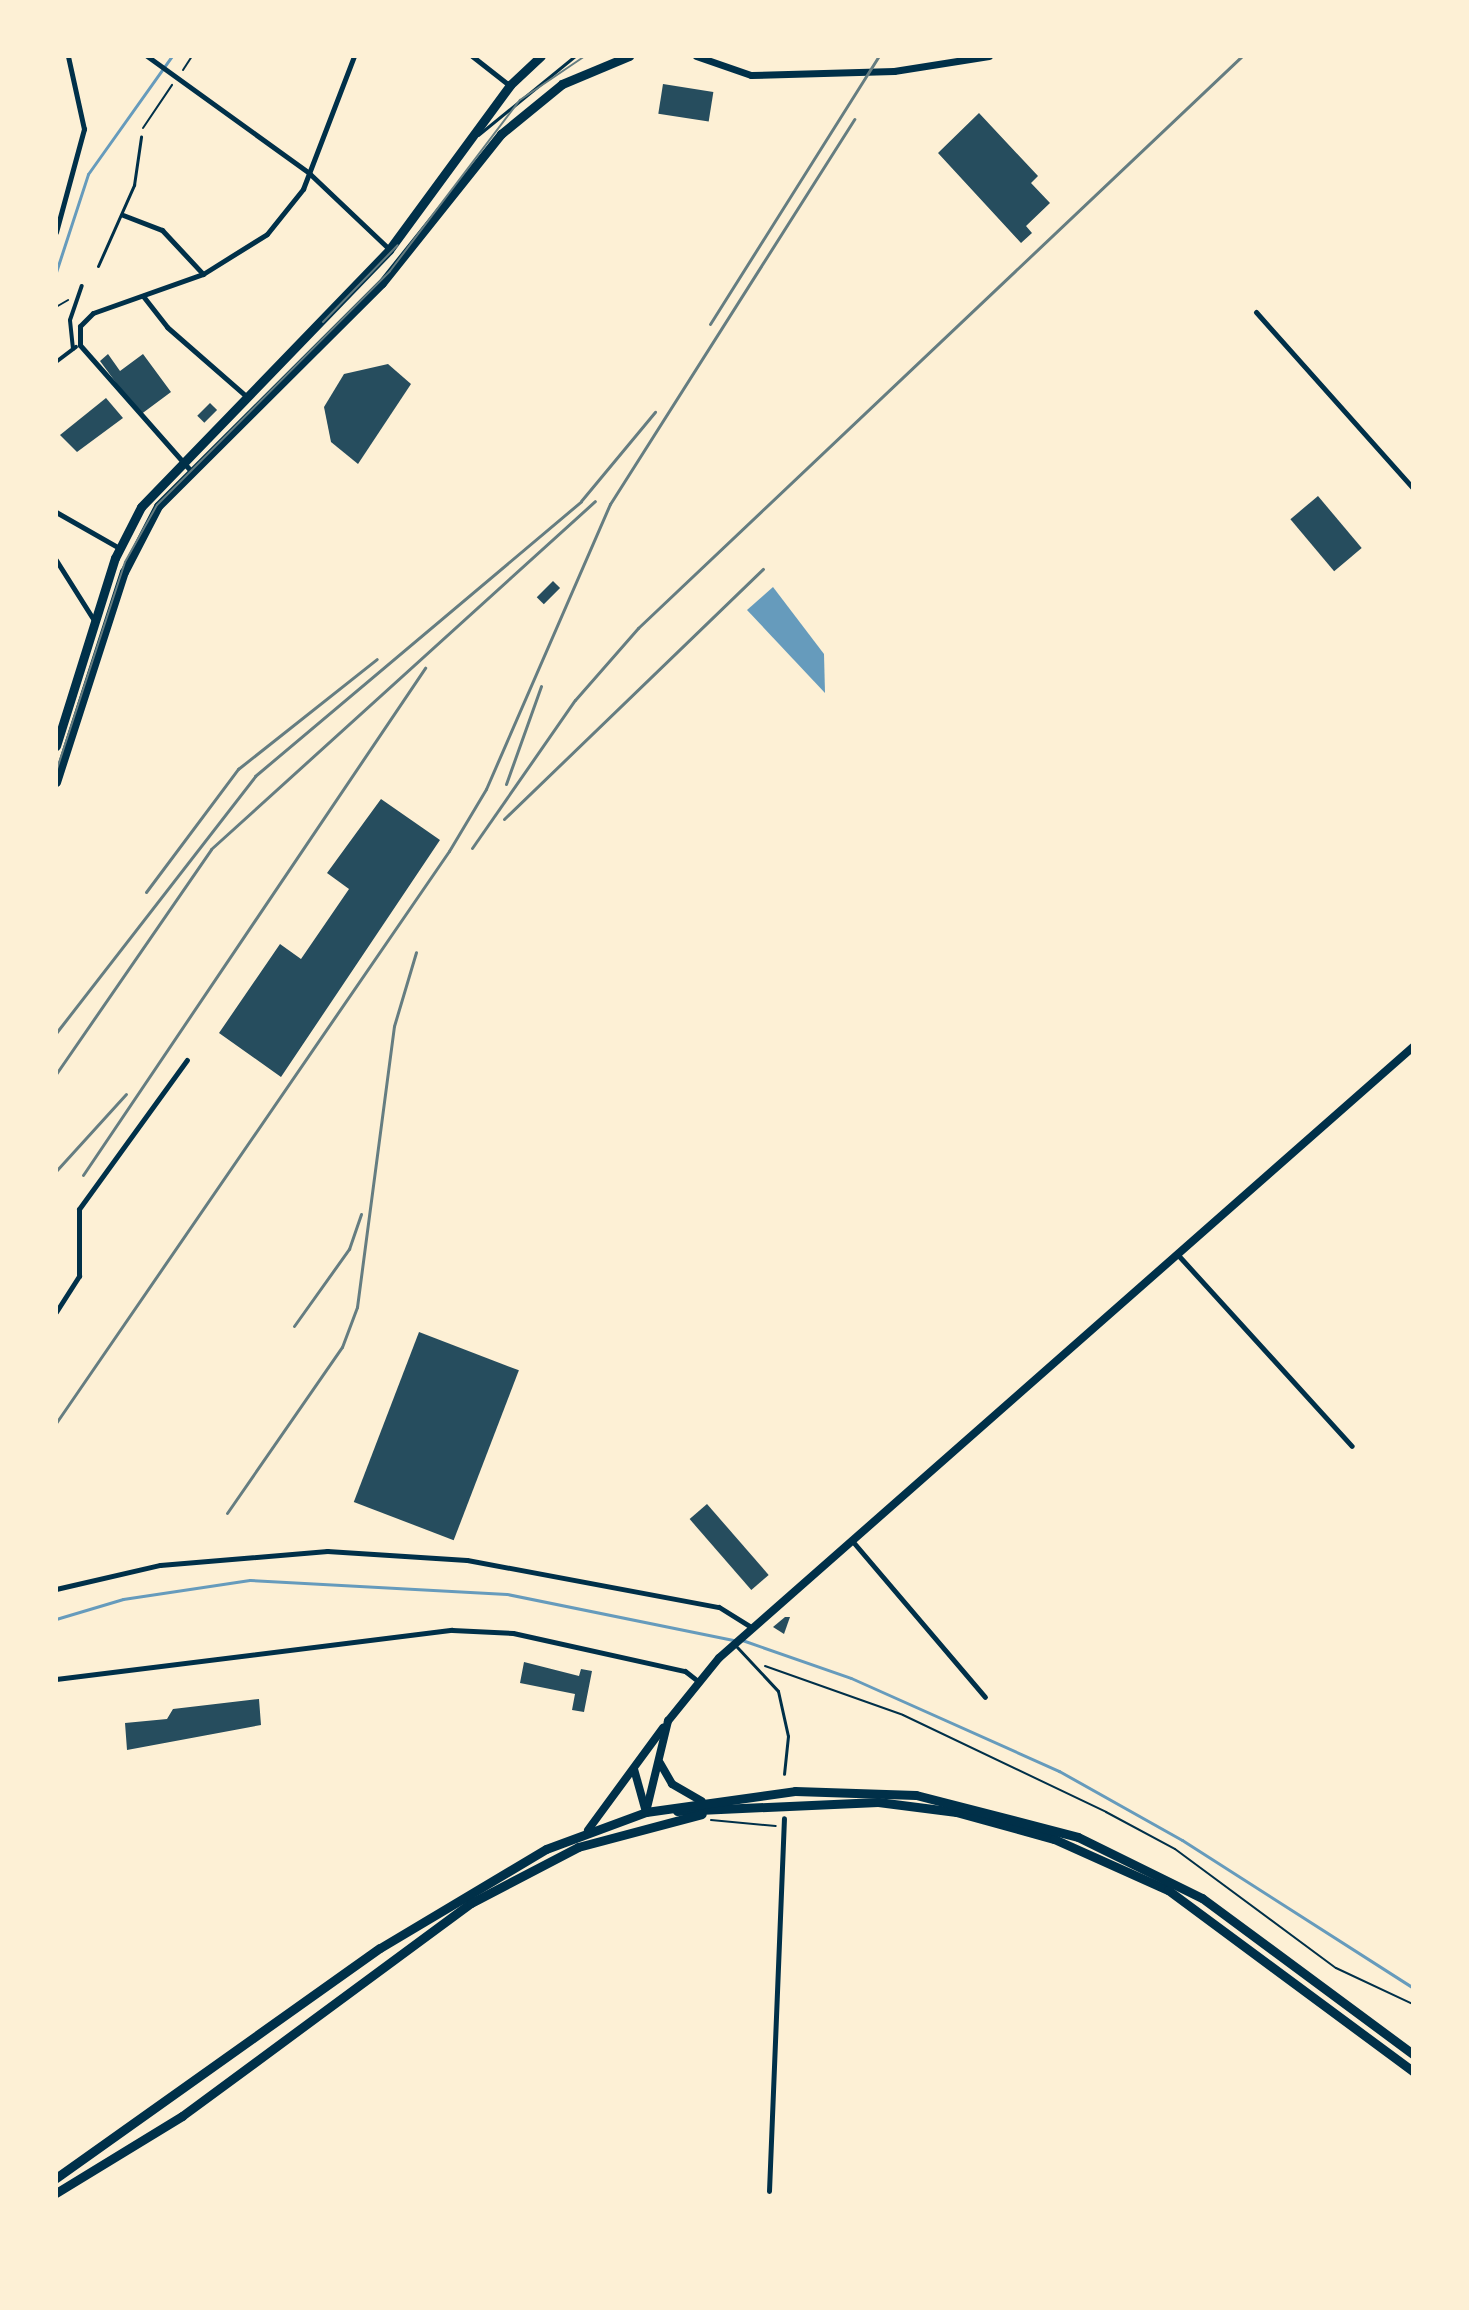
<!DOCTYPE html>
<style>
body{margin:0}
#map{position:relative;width:1469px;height:2310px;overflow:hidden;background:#fdf0d5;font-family:"Archivo Narrow",sans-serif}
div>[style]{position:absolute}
.water>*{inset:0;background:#669bbc}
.stream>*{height:3px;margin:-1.5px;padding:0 1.5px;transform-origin:1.5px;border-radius:1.5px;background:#669bbc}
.building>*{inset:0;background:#264d5e;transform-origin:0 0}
.path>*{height:2px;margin:-1px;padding:0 1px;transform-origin:1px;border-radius:1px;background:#003049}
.service>*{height:3px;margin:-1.5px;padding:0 1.5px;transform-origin:1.5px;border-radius:1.5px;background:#003049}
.pedestrian>*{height:4px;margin:-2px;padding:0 2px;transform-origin:2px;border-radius:2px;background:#003049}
.minor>*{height:5px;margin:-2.5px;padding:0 2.5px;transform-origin:2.5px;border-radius:2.5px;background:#003049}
.tertiary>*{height:7px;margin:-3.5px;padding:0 3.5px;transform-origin:3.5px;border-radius:3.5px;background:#003049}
.secondary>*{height:8px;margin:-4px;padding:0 4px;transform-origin:4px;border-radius:4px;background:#003049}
.primary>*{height:9px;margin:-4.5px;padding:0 4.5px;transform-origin:4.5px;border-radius:4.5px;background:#003049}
.tram>*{height:2px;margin:-1px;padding:0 1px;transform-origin:1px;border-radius:1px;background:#657d81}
.rail>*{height:3px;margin:-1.5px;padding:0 1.5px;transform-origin:1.5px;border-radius:1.5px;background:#657d81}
span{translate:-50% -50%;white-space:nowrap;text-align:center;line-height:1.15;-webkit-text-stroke:8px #fdf0d5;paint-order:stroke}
.frame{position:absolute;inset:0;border:58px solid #fdf0d5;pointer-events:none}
</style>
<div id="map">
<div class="water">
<div style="clip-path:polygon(773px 587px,824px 654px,825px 693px,747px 610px)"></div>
</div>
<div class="stream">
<div style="left:56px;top:272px;width:103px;rotate:-71.9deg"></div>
<div style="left:88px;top:174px;width:145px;rotate:-54.6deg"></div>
<div style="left:56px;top:1619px;width:70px;rotate:-16.6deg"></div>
<div style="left:123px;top:1599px;width:128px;rotate:-8.5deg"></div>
<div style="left:250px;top:1580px;width:257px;rotate:3.1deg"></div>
<div style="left:507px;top:1594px;width:232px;rotate:11.5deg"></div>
<div style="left:742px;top:1640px;width:115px;rotate:19.2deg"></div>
<div style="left:851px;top:1678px;width:228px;rotate:24.1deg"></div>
<div style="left:1059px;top:1771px;width:141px;rotate:29.3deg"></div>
<div style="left:1182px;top:1840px;width:274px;rotate:32.6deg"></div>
</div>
<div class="building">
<div style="left:663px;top:84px;width:51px;height:30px;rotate:9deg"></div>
<div style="clip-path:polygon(979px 113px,1038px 176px,1031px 183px,1050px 203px,1026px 226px,1032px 233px,1021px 243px,938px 153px)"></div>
<div style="clip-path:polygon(108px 354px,120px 371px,143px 354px,171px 392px,140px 415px,100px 361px)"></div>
<div style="clip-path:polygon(388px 364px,411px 384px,358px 464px,331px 442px,324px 407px,344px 374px)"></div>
<div style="clip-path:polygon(106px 398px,123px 418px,77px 452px,60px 435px)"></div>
<div style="left:210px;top:403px;width:10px;height:18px;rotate:45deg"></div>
<div style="left:1318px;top:496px;width:68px;height:36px;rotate:50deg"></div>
<div style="left:553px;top:581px;width:10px;height:23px;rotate:45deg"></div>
<div style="clip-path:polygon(381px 799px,440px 840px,281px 1077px,219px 1033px,280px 944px,301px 959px,349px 889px,327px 873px)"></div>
<div style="left:419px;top:1332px;width:107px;height:182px;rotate:21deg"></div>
<div style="left:707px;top:1504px;width:94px;height:23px;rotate:49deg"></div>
<div style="clip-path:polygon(785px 1617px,790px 1617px,784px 1634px,773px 1627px)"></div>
<div style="clip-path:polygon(524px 1662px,579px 1676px,581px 1669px,592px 1671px,584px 1712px,572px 1710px,575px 1694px,520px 1683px)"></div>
<div style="clip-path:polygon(259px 1699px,261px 1725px,127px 1750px,125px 1723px,167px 1719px,173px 1709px)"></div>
</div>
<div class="path">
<div style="left:183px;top:70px;width:17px;rotate:-57deg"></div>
<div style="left:143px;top:128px;width:52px;rotate:-56deg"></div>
<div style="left:56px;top:307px;width:14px;rotate:-30deg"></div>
<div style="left:765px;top:1666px;width:146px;rotate:19.5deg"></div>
<div style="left:903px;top:1715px;width:225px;rotate:25.5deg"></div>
<div style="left:1106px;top:1812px;width:78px;rotate:28.2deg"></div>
<div style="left:1175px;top:1849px;width:200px;rotate:36.5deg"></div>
<div style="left:1336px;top:1968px;width:85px;rotate:25.1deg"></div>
<div style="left:711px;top:1820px;width:65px;rotate:5.3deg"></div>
</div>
<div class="service">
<div style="left:478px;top:135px;width:125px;rotate:-39.2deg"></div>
<div style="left:98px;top:266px;width:89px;rotate:-66deg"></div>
<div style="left:134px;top:185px;width:49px;rotate:-81.7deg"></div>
<div style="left:737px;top:1647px;width:60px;rotate:47deg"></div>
<div style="left:778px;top:1691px;width:46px;rotate:77.5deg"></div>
<div style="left:788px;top:1736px;width:38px;rotate:96deg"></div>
</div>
<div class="pedestrian">
<div style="left:73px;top:349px;width:29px;rotate:-96deg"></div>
<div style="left:70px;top:320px;width:36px;rotate:-71deg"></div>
<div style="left:56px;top:362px;width:25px;rotate:-37deg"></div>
</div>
<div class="minor">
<div style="left:147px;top:56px;width:200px;rotate:35.8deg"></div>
<div style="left:309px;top:173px;width:110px;rotate:43.5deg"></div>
<div style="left:472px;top:56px;width:47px;rotate:38.1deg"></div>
<div style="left:123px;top:215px;width:42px;rotate:21deg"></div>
<div style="left:162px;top:230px;width:60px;rotate:47deg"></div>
<div style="left:56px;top:232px;width:107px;rotate:-74.8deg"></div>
<div style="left:84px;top:129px;width:75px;rotate:-102.4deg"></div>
<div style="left:143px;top:296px;width:39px;rotate:52deg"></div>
<div style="left:167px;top:327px;width:105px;rotate:41.1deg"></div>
<div style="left:1256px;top:312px;width:236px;rotate:48.3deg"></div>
<div style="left:191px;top:471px;width:168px;rotate:-131.4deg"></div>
<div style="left:80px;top:345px;width:19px;rotate:-90deg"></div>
<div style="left:80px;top:326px;width:18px;rotate:-45deg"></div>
<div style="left:93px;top:313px;width:117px;rotate:-19.5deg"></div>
<div style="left:203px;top:274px;width:75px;rotate:-32deg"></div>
<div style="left:267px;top:234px;width:58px;rotate:-51.3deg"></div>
<div style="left:303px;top:189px;width:142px;rotate:-69deg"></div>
<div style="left:56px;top:512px;width:73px;rotate:29.7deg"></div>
<div style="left:56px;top:560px;width:73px;rotate:57.8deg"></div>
<div style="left:1178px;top:1255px;width:258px;rotate:47.7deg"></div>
<div style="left:56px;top:1312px;width:43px;rotate:-57.4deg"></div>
<div style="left:79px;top:1276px;width:67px;rotate:-90deg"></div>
<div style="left:79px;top:1209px;width:184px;rotate:-54.1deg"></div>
<div style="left:854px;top:1543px;width:202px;rotate:49.6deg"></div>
<div style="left:56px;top:1589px;width:107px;rotate:-13deg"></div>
<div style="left:160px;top:1565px;width:168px;rotate:-4.8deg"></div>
<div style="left:327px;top:1551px;width:140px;rotate:3.7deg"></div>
<div style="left:467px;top:1560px;width:256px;rotate:10.6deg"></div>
<div style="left:719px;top:1607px;width:39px;rotate:32deg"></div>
<div style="left:56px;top:1679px;width:399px;rotate:-7.1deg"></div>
<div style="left:452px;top:1630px;width:61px;rotate:2.8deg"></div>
<div style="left:513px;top:1633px;width:176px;rotate:12.5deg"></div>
<div style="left:685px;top:1671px;width:16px;rotate:38deg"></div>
<div style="left:769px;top:2191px;width:373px;rotate:-87.7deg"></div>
</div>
<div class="tertiary">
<div style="left:696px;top:56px;width:58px;rotate:19.1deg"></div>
<div style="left:751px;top:75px;width:143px;rotate:-1.6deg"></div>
<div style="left:894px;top:71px;width:96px;rotate:-9deg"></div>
</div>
<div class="secondary">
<div style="left:660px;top:1763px;width:24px;rotate:60deg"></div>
<div style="left:672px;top:1784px;width:34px;rotate:30deg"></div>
<div style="left:634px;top:1769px;width:45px;rotate:74.4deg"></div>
<div style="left:646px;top:1812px;width:94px;rotate:-76.4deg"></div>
<div style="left:668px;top:1721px;width:81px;rotate:-51deg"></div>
<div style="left:719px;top:1658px;width:925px;rotate:-41.36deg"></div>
<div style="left:588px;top:1830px;width:127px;rotate:-53.7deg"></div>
</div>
<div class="primary">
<div style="left:56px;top:746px;width:197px;rotate:-72.6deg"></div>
<div style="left:115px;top:558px;width:57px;rotate:-63deg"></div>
<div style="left:141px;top:507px;width:357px;rotate:-46deg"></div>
<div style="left:389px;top:250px;width:205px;rotate:-53.7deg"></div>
<div style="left:510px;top:85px;width:42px;rotate:-43.1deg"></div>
<div style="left:56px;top:782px;width:221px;rotate:-72.1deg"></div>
<div style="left:124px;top:572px;width:74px;rotate:-62.7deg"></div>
<div style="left:158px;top:506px;width:316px;rotate:-44.9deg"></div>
<div style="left:382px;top:283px;width:191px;rotate:-51.4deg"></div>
<div style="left:501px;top:134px;width:79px;rotate:-39.3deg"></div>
<div style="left:562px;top:84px;width:73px;rotate:-22.7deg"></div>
<div style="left:677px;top:1811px;width:201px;rotate:-2.6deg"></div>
<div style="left:878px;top:1802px;width:79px;rotate:7.3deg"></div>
<div style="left:956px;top:1812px;width:102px;rotate:15.4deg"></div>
<div style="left:1054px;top:1839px;width:125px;rotate:24.1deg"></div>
<div style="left:1168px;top:1890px;width:305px;rotate:36.5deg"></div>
<div style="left:56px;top:2178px;width:397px;rotate:-35.4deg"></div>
<div style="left:380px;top:1948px;width:193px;rotate:-30.8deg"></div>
<div style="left:546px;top:1849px;width:107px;rotate:-20.3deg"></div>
<div style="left:646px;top:1812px;width:150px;rotate:-8deg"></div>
<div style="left:795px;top:1791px;width:121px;rotate:1.9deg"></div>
<div style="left:916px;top:1795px;width:167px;rotate:14.5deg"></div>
<div style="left:1078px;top:1837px;width:138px;rotate:26.2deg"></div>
<div style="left:1202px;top:1898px;width:262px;rotate:36.5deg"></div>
<div style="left:56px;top:2193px;width:148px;rotate:-31.4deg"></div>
<div style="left:182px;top:2116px;width:359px;rotate:-36.4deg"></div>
<div style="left:471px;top:1903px;width:121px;rotate:-27.6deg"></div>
<div style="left:578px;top:1847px;width:128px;rotate:-14.9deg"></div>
</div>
<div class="tram">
<div style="left:323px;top:322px;width:107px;rotate:-45.8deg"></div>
<div style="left:56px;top:772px;width:221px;rotate:-71.8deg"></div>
<div style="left:125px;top:562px;width:65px;rotate:-60.7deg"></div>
<div style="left:157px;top:505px;width:330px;rotate:-45.1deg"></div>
<div style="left:390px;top:271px;width:215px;rotate:-52.8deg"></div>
<div style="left:520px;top:100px;width:78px;rotate:-34.1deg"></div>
</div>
<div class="rail">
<div style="left:710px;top:324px;width:317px;rotate:-57.8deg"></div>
<div style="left:506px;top:784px;width:104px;rotate:-70.3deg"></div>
<div style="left:504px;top:819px;width:360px;rotate:-44deg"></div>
<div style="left:472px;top:848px;width:180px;rotate:-55.2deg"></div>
<div style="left:575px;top:700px;width:96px;rotate:-48.8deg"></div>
<div style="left:638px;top:628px;width:832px;rotate:-43.44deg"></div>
<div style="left:146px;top:892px;width:154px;rotate:-53.2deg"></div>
<div style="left:238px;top:769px;width:177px;rotate:-38.4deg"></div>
<div style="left:56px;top:1033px;width:325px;rotate:-52.2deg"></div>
<div style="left:255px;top:776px;width:426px;rotate:-40.1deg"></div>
<div style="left:581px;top:501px;width:116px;rotate:-50.3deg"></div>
<div style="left:56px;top:1074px;width:273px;rotate:-55.4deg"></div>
<div style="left:211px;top:849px;width:518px;rotate:-42.18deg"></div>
<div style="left:56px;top:1171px;width:104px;rotate:-47.7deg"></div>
<div style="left:83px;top:1175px;width:612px;rotate:-56deg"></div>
<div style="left:294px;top:1326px;width:95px;rotate:-54.5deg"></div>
<div style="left:349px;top:1249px;width:37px;rotate:-71deg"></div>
<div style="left:56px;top:1423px;width:694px;rotate:-55.51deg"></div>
<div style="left:449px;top:851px;width:72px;rotate:-59.2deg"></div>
<div style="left:486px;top:789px;width:311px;rotate:-66.5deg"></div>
<div style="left:610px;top:504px;width:456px;rotate:-57.6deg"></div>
<div style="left:227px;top:1513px;width:202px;rotate:-55.3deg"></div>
<div style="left:342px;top:1347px;width:43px;rotate:-69.4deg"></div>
<div style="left:357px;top:1307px;width:283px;rotate:-82.5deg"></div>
<div style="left:394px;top:1026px;width:77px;rotate:-73.4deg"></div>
</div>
<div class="frame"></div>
</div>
